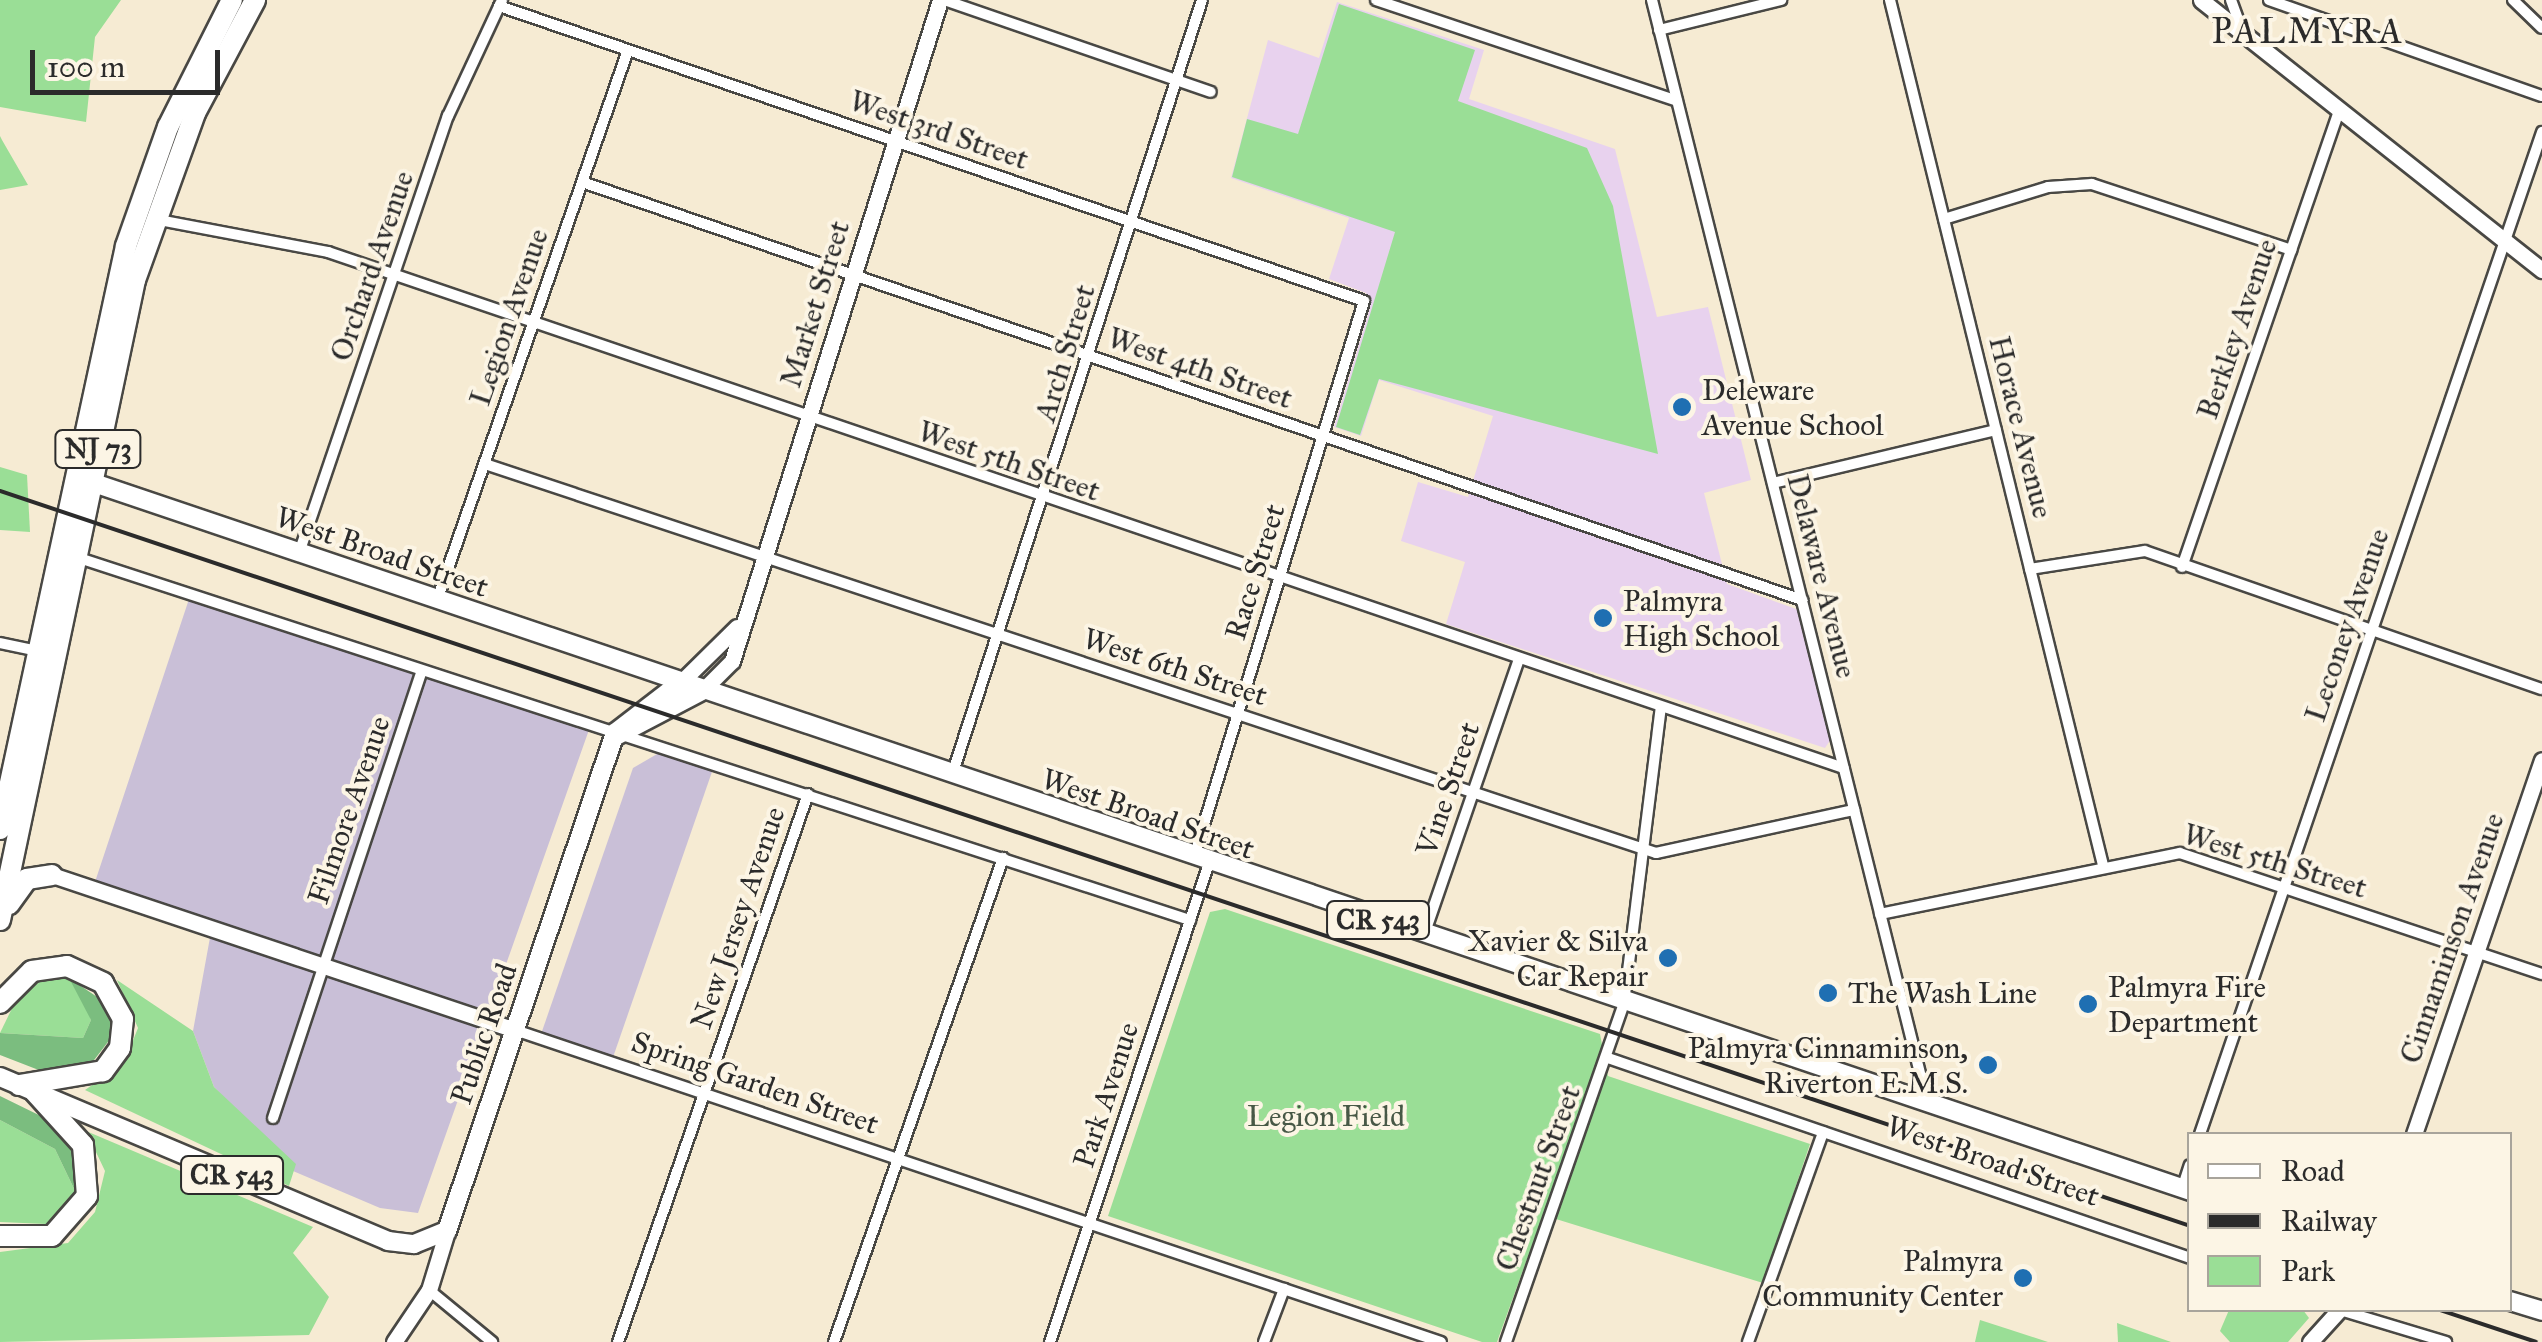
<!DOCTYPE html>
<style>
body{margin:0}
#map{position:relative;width:2542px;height:1342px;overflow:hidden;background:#f6ebd3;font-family:"IM FELL Great Primer",serif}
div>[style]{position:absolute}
.built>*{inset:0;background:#e8d2ee}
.industrial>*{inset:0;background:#c9bfd7}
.green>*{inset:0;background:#9ade96}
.forest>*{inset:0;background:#7bbd7f}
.roads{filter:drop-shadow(2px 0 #494844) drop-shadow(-2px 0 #494844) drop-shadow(0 2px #494844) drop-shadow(0 -2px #494844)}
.street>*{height:10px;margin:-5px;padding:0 5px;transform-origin:5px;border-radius:5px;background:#fff}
.secondary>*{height:15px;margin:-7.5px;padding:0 7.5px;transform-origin:7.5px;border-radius:7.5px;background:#fff}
.primary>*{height:18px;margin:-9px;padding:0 9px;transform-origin:9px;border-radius:9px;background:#fff}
.highway>*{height:20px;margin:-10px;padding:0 10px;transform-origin:10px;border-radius:10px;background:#fff}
.rail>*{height:4px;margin:-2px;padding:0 2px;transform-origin:2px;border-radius:2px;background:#2b2b2b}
.dots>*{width:28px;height:28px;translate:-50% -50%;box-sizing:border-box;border:5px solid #fcf5e5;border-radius:50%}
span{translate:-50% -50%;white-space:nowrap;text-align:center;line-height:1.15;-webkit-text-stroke:8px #fcf5e5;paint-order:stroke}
.shield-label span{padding:2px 8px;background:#fcf5e5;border:2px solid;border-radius:8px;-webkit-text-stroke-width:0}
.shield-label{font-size:28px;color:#2b2b2b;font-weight:700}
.street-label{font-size:30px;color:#2b2b2b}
.poi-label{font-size:30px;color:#2b2b2b}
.left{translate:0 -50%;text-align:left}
.right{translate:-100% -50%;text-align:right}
.park-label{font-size:30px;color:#475846}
.quarter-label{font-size:35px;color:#2b2b2b;letter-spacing:2.5px}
.legend{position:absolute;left:2187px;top:1132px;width:325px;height:180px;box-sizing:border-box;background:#fcf5e5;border:2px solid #a8a49b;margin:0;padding:12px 18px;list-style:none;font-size:30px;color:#2b2b2b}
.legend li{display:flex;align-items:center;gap:20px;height:50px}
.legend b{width:50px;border:2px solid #a8a49b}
.scale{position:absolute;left:30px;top:50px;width:190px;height:45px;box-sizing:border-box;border:5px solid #2b2b2b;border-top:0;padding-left:12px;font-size:30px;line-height:35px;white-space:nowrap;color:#2b2b2b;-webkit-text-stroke:8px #fcf5e5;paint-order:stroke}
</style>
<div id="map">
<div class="built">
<div style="clip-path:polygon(1337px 2px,1484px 50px,1469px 99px,1615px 149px,1657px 317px,1708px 307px,1751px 480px,1704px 493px,1727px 584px,1799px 610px,1831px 739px,1825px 748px,1446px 624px,1465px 562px,1401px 541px,1418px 482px,1468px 497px,1493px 416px,1379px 380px,1361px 436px,1334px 427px,1370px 308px,1366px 293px,1329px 279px,1349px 218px,1231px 178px,1268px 40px,1319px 58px)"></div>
</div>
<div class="industrial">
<div style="clip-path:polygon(189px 599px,590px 727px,418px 1213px,380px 1208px,293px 1171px,214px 1087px,193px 1031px,211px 932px,92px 891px)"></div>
<div style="clip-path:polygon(664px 750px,714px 766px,611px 1063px,539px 1040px,633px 768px)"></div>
</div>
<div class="green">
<div style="clip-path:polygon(0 0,121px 0,95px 37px,86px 122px,0 107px)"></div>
<div style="clip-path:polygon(1339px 4px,1475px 50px,1458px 101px,1587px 148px,1613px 206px,1658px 454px,1379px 379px,1360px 435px,1336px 427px,1395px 232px,1232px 177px,1247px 119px,1298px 134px)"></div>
<div style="clip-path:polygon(0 136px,2px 140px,28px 185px,0 190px)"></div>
<div style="clip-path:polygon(0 467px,27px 475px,30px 532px,0 530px)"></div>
<div style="clip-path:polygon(1225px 909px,1600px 1034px,1608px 1076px,1810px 1144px,1763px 1283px,1543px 1215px,1497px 1342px,1482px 1342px,1108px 1216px,1210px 912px)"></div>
<div style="clip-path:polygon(45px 978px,69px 978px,84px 999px,91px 1020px,83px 1038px,0 1033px,18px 996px)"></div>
<div style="clip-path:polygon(117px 980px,193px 1031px,214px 1087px,296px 1164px,289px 1186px,85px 1090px,124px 1063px,138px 1028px)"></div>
<div style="clip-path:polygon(0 1120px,55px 1149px,77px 1195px,46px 1224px,0 1222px)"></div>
<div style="clip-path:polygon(86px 1131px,313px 1227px,293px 1253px,329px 1297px,309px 1335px,0 1342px,0 1252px,68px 1243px,95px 1212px,105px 1171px)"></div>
<div style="clip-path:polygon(2229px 1310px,2303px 1310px,2309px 1318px,2288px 1342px,2230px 1342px,2220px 1331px)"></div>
<div style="clip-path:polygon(1980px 1320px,2008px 1329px,2048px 1342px,1975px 1342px)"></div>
<div style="clip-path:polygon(2117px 1323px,2171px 1342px,2118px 1342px)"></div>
</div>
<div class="forest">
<div style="clip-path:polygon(69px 978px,109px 1005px,114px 1034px,91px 1064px,49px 1074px,0 1055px,0 1033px,83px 1038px,91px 1020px)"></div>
<div style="clip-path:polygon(0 1096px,51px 1121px,76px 1148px,77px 1195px,55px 1149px,0 1120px)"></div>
</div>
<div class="roads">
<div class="street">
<div style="left:944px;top:0;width:282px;rotate:19deg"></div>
<div style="left:1376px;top:0;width:317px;rotate:18.5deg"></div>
<div style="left:1652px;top:0;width:1139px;rotate:75.98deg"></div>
<div style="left:1890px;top:0;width:891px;rotate:76.17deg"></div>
<div style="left:2231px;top:0;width:29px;rotate:70deg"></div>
<div style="left:2269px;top:0;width:289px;rotate:19.4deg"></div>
<div style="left:2513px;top:0;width:40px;rotate:44deg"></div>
<div style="left:499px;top:6px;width:914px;rotate:18.83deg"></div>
<div style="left:1364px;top:301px;width:581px;rotate:107deg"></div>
<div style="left:1659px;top:30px;width:126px;rotate:-13.8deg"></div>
<div style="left:582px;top:182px;width:1290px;rotate:18.91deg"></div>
<div style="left:154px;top:219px;width:177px;rotate:10.7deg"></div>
<div style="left:328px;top:252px;width:1601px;rotate:18.8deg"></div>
<div style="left:1944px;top:219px;width:109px;rotate:-17.1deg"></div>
<div style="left:2048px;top:187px;width:44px;rotate:-3.9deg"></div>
<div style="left:2092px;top:184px;width:210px;rotate:18.3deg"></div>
<div style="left:485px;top:464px;width:1234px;rotate:18.38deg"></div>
<div style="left:1656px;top:853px;width:203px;rotate:-12.3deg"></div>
<div style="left:1773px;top:483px;width:229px;rotate:-13.4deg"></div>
<div style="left:299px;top:553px;width:462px;rotate:-71.2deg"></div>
<div style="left:448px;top:116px;width:128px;rotate:-65deg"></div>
<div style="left:76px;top:557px;width:1172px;rotate:18.05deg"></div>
<div style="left:2182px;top:567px;width:485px;rotate:-71deg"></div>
<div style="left:2030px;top:569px;width:116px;rotate:-8.9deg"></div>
<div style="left:2145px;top:551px;width:420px;rotate:19.2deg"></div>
<div style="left:437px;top:600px;width:582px;rotate:-70.85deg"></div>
<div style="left:0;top:643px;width:38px;rotate:12deg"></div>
<div style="left:952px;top:775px;width:814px;rotate:-72.12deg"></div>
<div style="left:1880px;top:914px;width:306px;rotate:-11.5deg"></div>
<div style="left:2180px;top:853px;width:382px;rotate:18.5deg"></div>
<div style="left:1424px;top:935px;width:292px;rotate:-71deg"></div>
<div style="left:515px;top:1030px;width:977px;rotate:18.62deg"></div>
<div style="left:1608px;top:1058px;width:615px;rotate:18.96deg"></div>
<div style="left:273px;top:1118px;width:471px;rotate:-71.6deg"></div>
<div style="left:2200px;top:1134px;width:1059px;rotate:-71.15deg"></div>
<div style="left:2182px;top:1189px;width:25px;rotate:-72deg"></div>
<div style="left:429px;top:1290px;width:82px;rotate:39.5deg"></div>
<div style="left:2340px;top:1310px;width:111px;rotate:16.8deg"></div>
<div style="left:618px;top:1342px;width:580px;rotate:-70.88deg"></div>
<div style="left:834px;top:1342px;width:513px;rotate:-70.75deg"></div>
<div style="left:1050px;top:1342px;width:505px;rotate:-71.64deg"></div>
<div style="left:1264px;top:1342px;width:57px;rotate:-69.3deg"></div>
<div style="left:1506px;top:1342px;width:359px;rotate:-70.8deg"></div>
<div style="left:1624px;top:1003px;width:298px;rotate:-82.9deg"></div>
<div style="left:1748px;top:1342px;width:223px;rotate:-70.3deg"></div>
</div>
<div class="secondary">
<div style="left:2201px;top:0;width:435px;rotate:38.4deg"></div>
<div style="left:680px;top:683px;width:80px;rotate:-44.5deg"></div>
<div style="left:702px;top:691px;width:42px;rotate:-45deg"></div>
<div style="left:732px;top:661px;width:693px;rotate:-72.53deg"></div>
<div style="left:52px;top:875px;width:488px;rotate:18.5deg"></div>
<div style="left:2414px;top:1134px;width:395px;rotate:-71.1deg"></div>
<div style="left:394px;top:1342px;width:63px;rotate:-56.1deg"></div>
<div style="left:429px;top:1290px;width:62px;rotate:-73deg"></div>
<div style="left:2310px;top:1342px;width:43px;rotate:-47.8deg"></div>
</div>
<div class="primary">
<div style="left:91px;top:482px;width:2216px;rotate:18.66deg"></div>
<div style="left:614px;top:737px;width:99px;rotate:-27.6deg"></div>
<div style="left:0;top:1077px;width:421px;rotate:22.9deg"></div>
<div style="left:388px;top:1241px;width:26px;rotate:7deg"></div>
<div style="left:414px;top:1244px;width:35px;rotate:-22deg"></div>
<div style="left:447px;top:1231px;width:526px;rotate:-71.36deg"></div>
<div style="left:615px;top:733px;width:82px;rotate:-37.6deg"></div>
<div style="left:2510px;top:1301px;width:34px;rotate:17deg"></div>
</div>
<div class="highway">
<div style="left:0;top:829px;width:596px;rotate:-77.8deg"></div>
<div style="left:126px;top:246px;width:126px;rotate:-70.6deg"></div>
<div style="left:168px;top:127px;width:142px;rotate:-63.3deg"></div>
<div style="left:9px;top:904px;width:31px;rotate:-54deg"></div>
<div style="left:27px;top:879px;width:25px;rotate:-9deg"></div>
<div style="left:0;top:920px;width:654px;rotate:-78.09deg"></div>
<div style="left:135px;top:280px;width:177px;rotate:-70.2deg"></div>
<div style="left:195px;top:113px;width:128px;rotate:-62deg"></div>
<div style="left:0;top:1003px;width:45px;rotate:-45deg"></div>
<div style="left:32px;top:971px;width:35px;rotate:-8deg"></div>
<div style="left:67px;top:966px;width:40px;rotate:25deg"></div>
<div style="left:103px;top:983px;width:41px;rotate:60.9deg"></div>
<div style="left:123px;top:1019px;width:29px;rotate:96deg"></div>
<div style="left:120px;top:1048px;width:29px;rotate:126deg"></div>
<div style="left:103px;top:1071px;width:85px;rotate:170.5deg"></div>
<div style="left:0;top:1236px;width:52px"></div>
<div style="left:52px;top:1236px;width:53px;rotate:-48.8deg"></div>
<div style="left:87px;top:1196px;width:51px;rotate:-94.5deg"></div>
<div style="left:83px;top:1145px;width:72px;rotate:-132.2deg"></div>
</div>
</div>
<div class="rail">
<div style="left:0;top:491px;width:2310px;rotate:18.55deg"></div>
<div style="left:2440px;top:1310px;width:101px;rotate:18.4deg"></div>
</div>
<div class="dots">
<div style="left:1682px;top:407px;background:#1f6fb2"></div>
<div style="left:1603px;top:618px;background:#1f6fb2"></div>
<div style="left:1668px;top:958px;background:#1f6fb2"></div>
<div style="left:1828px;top:993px;background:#1f6fb2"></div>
<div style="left:2088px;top:1004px;background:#1f6fb2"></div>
<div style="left:1988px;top:1065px;background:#1f6fb2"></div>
<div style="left:2023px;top:1278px;background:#1f6fb2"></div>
</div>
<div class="shield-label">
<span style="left:98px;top:449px">NJ 73</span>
<span style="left:1378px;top:920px">CR 543</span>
<span style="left:232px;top:1175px">CR 543</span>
</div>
<div class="street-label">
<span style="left:939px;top:130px;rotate:19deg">West 3rd Street</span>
<span style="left:372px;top:266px;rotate:-71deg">Orchard Avenue</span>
<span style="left:815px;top:304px;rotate:-73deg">Market Street</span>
<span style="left:509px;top:317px;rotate:-71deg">Legion Avenue</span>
<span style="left:2237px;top:329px;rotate:-71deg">Berkley Avenue</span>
<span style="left:1065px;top:353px;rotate:-73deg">Arch Street</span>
<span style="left:1200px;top:368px;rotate:19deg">West 4th Street</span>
<span style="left:2021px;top:427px;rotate:76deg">Horace Avenue</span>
<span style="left:1009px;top:461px;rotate:19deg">West 5th Street</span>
<span style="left:382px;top:552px;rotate:19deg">West Broad Street</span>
<span style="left:1255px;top:572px;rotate:-73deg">Race Street</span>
<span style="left:1822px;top:576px;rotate:76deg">Delaware Avenue</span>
<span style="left:2347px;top:625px;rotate:-71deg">Leconey Avenue</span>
<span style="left:1175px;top:667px;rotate:18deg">West 6th Street</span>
<span style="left:1448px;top:789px;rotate:-71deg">Vine Street</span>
<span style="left:349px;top:810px;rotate:-71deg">Filmore Avenue</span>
<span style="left:1148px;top:814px;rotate:19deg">West Broad Street</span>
<span style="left:2275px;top:861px;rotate:17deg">West 5th Street</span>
<span style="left:738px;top:918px;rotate:-71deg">New Jersey Avenue</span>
<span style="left:2452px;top:938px;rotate:-71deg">Cinnaminson Avenue</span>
<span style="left:484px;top:1034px;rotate:-71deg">Public Road</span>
<span style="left:755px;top:1083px;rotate:19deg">Spring Garden Street</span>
<span style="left:1106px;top:1095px;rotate:-72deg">Park Avenue</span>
<span style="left:1993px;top:1161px;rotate:19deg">West Broad Street</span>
<span style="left:1538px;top:1178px;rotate:-70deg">Chestnut Street</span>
</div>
<div class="poi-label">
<span class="left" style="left:1702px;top:407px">Deleware<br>Avenue School</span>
<span class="left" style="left:1623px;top:618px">Palmyra<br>High School</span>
<span class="right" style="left:1648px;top:958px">Xavier &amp; Silva<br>Car Repair</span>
<span class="left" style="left:2108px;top:1004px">Palmyra Fire<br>Department</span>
<span class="left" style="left:1848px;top:993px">The Wash Line</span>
<span class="right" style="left:1968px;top:1065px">Palmyra Cinnaminson,<br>Riverton E.M.S.</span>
<span class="right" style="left:2003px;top:1278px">Palmyra<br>Community Center</span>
</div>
<div class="park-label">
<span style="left:1326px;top:1116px">Legion Field</span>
</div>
<div class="quarter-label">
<span style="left:2308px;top:32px">PALMYRA</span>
</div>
<ul class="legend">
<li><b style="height:12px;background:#fff"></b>Road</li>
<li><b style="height:12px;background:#2b2b2b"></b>Railway</li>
<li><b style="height:28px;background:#9ade96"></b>Park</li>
</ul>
<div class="scale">100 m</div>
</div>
